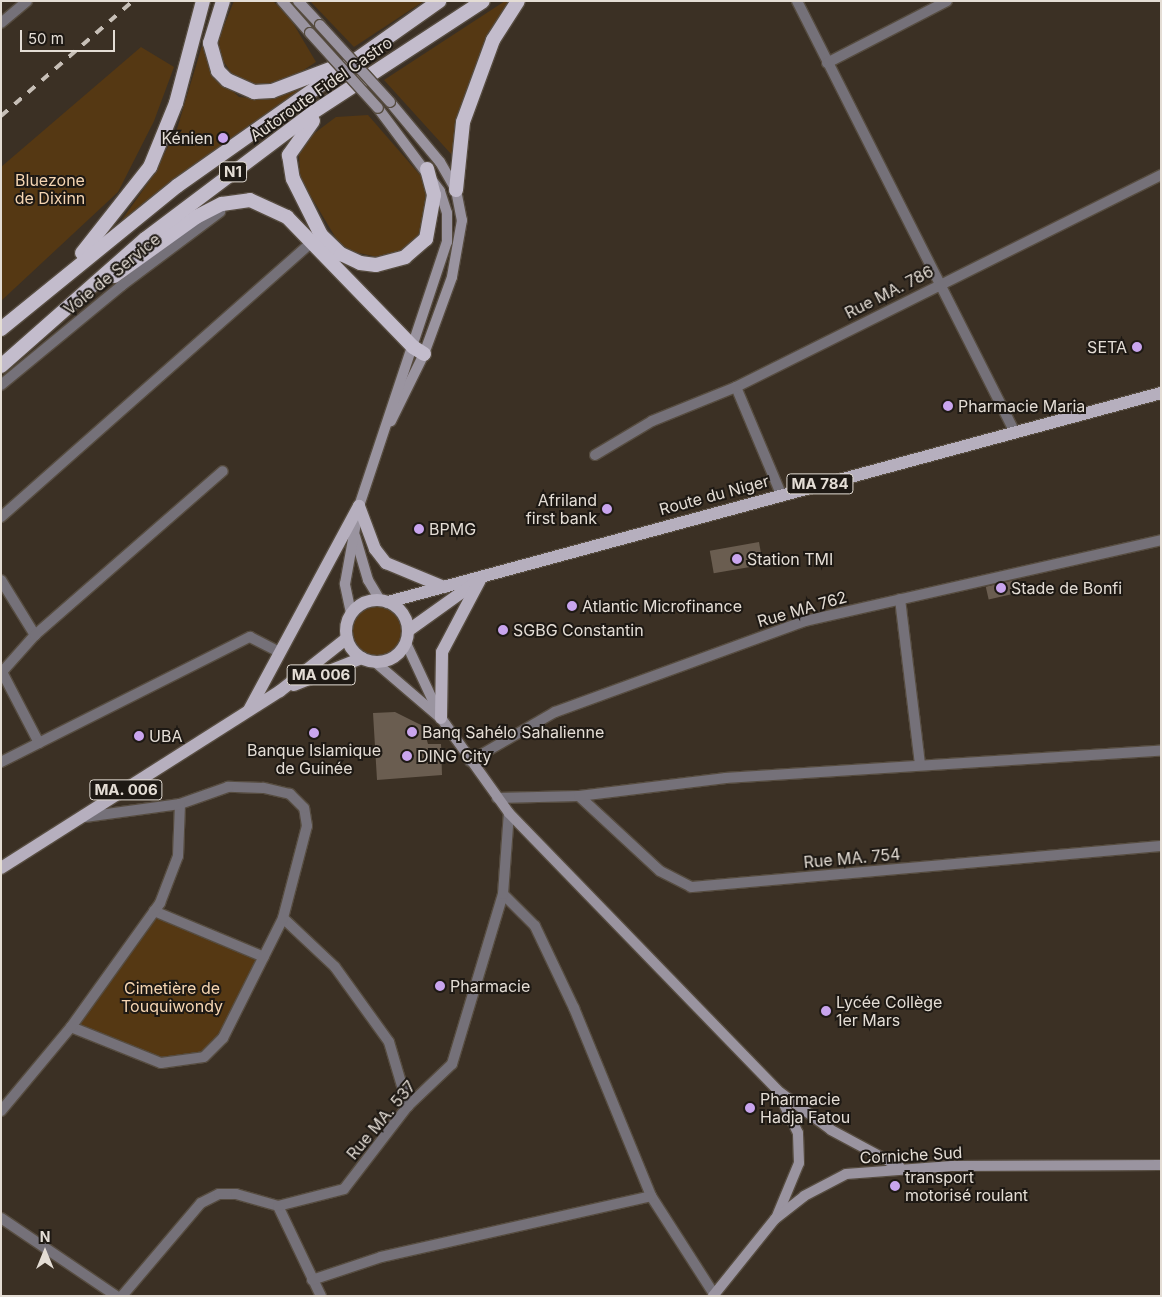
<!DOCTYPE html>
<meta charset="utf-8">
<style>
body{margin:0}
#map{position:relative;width:1162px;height:1297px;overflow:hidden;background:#3b3024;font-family:Inter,sans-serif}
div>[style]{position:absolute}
.green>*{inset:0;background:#553813}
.round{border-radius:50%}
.building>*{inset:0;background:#6a5d50;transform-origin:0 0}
.roads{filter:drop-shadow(1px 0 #564c40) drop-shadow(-1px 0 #564c40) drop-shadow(0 1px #564c40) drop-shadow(0 -1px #564c40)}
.minor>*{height:10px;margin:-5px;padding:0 5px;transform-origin:5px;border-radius:5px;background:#757179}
.secondary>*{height:10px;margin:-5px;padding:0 5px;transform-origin:5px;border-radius:5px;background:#9a94a0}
.primary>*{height:12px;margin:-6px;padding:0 6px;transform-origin:6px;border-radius:6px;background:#b6afbe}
.primary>.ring{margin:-6px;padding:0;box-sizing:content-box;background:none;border:12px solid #b6afbe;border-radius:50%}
.trunk>*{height:14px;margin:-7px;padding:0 7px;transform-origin:7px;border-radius:7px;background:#c3bccc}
.rail>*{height:4px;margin-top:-2px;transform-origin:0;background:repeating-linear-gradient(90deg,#c7bfb7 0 9px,transparent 0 18px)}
.bridges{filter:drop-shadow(1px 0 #564c40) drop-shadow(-1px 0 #564c40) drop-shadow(0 1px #564c40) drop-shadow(0 -1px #564c40)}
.secondary-bridge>*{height:10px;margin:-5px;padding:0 5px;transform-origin:5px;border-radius:5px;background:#9a94a0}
.dots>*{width:14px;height:14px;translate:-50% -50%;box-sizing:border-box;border:2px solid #1e1914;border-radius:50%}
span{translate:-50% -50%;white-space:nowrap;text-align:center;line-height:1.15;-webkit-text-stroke:4px #1e1914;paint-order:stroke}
.shield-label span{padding:1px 4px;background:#1e1914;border:1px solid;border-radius:4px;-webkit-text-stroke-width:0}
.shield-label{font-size:15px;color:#e4ddd5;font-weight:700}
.street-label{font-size:16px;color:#e4ddd5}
.poi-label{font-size:16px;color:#e4ddd5}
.right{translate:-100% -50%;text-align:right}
.left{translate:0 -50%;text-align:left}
.park-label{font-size:16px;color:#f5d5b2}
.frame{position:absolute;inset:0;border:2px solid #e4ddd5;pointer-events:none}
.north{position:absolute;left:20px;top:1227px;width:50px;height:50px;-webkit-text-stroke:4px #1e1914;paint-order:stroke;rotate:0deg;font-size:14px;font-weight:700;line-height:20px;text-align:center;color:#e4ddd5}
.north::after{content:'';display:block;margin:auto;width:18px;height:22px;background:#e4ddd5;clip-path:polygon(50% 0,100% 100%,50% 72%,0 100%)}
.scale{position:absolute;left:20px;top:30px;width:95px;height:22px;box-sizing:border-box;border:2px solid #e4ddd5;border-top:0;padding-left:6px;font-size:15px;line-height:18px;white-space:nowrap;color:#e4ddd5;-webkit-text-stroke:4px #1e1914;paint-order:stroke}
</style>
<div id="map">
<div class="green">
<div style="clip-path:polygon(234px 1px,273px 1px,290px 18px,316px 62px,293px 77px,261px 87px,238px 83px,220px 56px,219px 38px)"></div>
<div style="clip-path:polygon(310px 1px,424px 1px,354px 47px)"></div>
<div style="clip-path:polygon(505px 1px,513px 1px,461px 104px,452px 155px,384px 80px)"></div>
<div style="clip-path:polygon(207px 29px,213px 73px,239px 97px,262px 99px,309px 86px,114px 231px,153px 176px,177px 129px)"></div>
<div style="clip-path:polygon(141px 47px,174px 67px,154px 121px,118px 192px,1px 301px,1px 167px)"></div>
<div style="clip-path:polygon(368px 115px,427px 183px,432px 200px,424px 232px,399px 254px,382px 258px,350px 251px,337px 240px,300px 178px,299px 153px,308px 138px,336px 117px)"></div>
<div class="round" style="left:350px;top:603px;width:56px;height:56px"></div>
<div style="clip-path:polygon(156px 916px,256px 959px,220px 1038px,204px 1057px,160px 1059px,77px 1025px)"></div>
</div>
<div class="building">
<div style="left:759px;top:542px;width:23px;height:50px;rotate:80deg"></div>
<div style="left:1015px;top:580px;width:13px;height:30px;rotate:77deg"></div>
<div style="clip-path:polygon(395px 712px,423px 726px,428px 744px,441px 744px,442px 775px,377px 780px,373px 713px)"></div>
</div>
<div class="roads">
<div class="minor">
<div style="left:797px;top:1px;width:484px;rotate:63.2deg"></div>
<div style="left:1px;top:23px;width:34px;rotate:-40deg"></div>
<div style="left:827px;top:63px;width:135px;rotate:-27.3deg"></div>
<div style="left:1px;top:385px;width:156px;rotate:-39.5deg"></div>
<div style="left:121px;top:286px;width:124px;rotate:-36.8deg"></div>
<div style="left:595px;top:455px;width:66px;rotate:-30.8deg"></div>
<div style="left:652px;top:421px;width:91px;rotate:-22deg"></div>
<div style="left:781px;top:494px;width:116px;rotate:-112.8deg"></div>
<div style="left:736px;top:387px;width:475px;rotate:-26.5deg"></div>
<div style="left:1px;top:517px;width:414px;rotate:-41.5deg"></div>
<div style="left:1px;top:580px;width:65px;rotate:58.3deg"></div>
<div style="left:900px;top:599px;width:167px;rotate:83.1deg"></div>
<div style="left:39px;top:743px;width:80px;rotate:-117.5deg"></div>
<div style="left:2px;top:672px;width:50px;rotate:-48.3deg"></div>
<div style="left:35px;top:635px;width:249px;rotate:-41.1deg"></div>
<div style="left:470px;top:761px;width:98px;rotate:-30deg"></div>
<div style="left:555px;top:712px;width:266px;rotate:-20deg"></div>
<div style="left:805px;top:621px;width:365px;rotate:-12.8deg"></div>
<div style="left:1px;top:762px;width:279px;rotate:-26.7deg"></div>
<div style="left:250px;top:637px;width:34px;rotate:27deg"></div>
<div style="left:579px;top:796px;width:110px;rotate:42.8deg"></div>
<div style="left:660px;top:871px;width:35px;rotate:27deg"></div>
<div style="left:691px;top:887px;width:472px;rotate:-5deg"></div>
<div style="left:497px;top:798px;width:82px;rotate:-1.4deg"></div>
<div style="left:579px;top:796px;width:148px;rotate:-7deg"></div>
<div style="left:726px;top:778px;width:436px;rotate:-3.6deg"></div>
<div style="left:503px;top:894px;width:45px;rotate:45deg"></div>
<div style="left:535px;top:926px;width:91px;rotate:64.6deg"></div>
<div style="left:574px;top:1008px;width:203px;rotate:67.7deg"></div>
<div style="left:651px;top:1196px;width:117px;rotate:57.3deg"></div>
<div style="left:154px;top:911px;width:119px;rotate:22.7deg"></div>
<div style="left:283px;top:918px;width:71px;rotate:43.3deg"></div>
<div style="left:335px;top:967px;width:92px;rotate:54.2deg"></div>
<div style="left:389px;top:1042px;width:67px;rotate:73.5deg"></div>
<div style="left:71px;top:1027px;width:97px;rotate:21.8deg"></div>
<div style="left:161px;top:1063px;width:43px;rotate:-7.9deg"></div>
<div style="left:204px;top:1057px;width:27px;rotate:-45deg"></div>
<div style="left:223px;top:1038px;width:134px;rotate:-63.4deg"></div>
<div style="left:283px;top:918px;width:95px;rotate:-75.4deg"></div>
<div style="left:307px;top:826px;width:18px;rotate:-99deg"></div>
<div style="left:304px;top:808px;width:20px;rotate:-135deg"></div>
<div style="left:290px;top:794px;width:28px;rotate:-167deg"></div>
<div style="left:263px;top:788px;width:35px;rotate:-178deg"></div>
<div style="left:228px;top:787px;width:51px;rotate:160.5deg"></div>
<div style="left:1px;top:1111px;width:109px;rotate:-50.2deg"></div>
<div style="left:71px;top:1027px;width:153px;rotate:-54.3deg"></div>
<div style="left:160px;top:903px;width:50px;rotate:-69deg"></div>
<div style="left:178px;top:856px;width:52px;rotate:-87.8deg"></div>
<div style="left:180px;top:804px;width:96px;rotate:172.2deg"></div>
<div style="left:278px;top:1206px;width:100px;rotate:64.5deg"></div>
<div style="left:1px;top:1218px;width:139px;rotate:34.1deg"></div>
<div style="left:312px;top:1280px;width:73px;rotate:-18.4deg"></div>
<div style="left:381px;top:1257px;width:277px;rotate:-12.7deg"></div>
<div style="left:122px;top:1296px;width:122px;rotate:-49.7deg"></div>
<div style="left:201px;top:1203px;width:20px;rotate:-27deg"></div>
<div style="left:219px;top:1194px;width:17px"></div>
<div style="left:236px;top:1194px;width:44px;rotate:15.9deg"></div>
<div style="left:278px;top:1206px;width:68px;rotate:-14.4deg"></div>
<div style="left:344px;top:1189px;width:105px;rotate:-52.4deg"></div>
<div style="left:408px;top:1106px;width:61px;rotate:-43.7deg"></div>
<div style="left:452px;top:1064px;width:177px;rotate:-73.3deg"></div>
<div style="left:503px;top:894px;width:81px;rotate:-85.8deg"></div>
</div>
<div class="secondary">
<div style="left:282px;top:1px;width:43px;rotate:48.8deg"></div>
<div style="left:298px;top:1px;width:33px;rotate:47deg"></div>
<div style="left:390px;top:102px;width:78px;rotate:50.2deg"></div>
<div style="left:440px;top:162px;width:32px;rotate:60deg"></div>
<div style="left:456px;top:190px;width:31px;rotate:79deg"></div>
<div style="left:462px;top:220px;width:58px;rotate:100deg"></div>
<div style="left:452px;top:277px;width:82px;rotate:110deg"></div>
<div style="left:424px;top:354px;width:75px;rotate:116.2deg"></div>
<div style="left:355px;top:536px;width:46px;rotate:73.5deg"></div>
<div style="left:368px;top:580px;width:23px;rotate:59deg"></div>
<div style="left:351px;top:613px;width:30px;rotate:-102deg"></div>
<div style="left:345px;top:584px;width:79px;rotate:-79.8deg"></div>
<div style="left:359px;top:506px;width:278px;rotate:-71.6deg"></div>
<div style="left:447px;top:242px;width:29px;rotate:-90deg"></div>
<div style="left:447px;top:213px;width:23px;rotate:-108deg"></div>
<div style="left:440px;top:191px;width:104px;rotate:-126.8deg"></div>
<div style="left:406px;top:643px;width:83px;rotate:65deg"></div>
<div style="left:441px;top:718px;width:117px;rotate:54.4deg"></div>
<div style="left:509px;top:813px;width:385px;rotate:45.9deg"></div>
<div style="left:777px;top:1090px;width:67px;rotate:36.5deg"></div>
<div style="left:831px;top:1130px;width:78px;rotate:28.2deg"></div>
<div style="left:375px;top:662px;width:83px;rotate:40.6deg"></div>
<div style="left:777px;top:1216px;width:57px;rotate:-67.5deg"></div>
<div style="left:799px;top:1163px;width:30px;rotate:-92deg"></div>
<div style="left:798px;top:1133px;width:46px;rotate:-116deg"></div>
<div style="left:713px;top:1296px;width:99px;rotate:-51.2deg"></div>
<div style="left:775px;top:1219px;width:37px;rotate:-38deg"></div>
<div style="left:804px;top:1196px;width:47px;rotate:-27.6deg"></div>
<div style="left:846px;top:1174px;width:106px;rotate:-4.3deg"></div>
<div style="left:952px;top:1166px;width:209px;rotate:-0.3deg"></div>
</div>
<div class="primary">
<div style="left:359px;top:506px;width:46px;rotate:69.6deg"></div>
<div style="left:375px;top:549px;width:18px;rotate:52deg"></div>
<div style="left:386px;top:563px;width:63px;rotate:22.5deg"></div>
<div class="ring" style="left:346px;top:600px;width:50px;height:50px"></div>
<div style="left:388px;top:602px;width:801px;rotate:-15.13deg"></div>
<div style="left:409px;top:630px;width:82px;rotate:-35.6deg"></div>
<div style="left:294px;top:685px;width:73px;rotate:-21.7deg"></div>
<div style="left:249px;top:710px;width:232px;rotate:-61.7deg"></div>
<div style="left:441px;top:718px;width:66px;rotate:-89.1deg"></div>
<div style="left:442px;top:652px;width:81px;rotate:-62.2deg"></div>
<div style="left:1px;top:868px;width:330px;rotate:-32.4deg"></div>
<div style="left:280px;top:691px;width:85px;rotate:-38.3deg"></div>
</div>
<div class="trunk">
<div style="left:223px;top:1px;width:44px;rotate:107.2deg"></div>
<div style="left:210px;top:43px;width:29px;rotate:74deg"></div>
<div style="left:218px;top:71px;width:13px;rotate:45deg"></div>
<div style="left:227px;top:80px;width:30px;rotate:24deg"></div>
<div style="left:254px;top:92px;width:18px;rotate:-3deg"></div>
<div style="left:272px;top:91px;width:62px;rotate:-20.8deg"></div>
<div style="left:313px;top:121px;width:42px;rotate:125.2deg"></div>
<div style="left:289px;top:155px;width:24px;rotate:81deg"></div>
<div style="left:293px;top:179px;width:63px;rotate:63.4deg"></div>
<div style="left:321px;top:235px;width:28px;rotate:44deg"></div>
<div style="left:341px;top:254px;width:21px;rotate:25deg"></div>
<div style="left:360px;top:263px;width:16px;rotate:7deg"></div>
<div style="left:376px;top:265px;width:30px;rotate:-15deg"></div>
<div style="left:405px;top:257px;width:28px;rotate:-41deg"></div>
<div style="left:426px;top:239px;width:45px;rotate:-79.7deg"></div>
<div style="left:434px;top:195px;width:27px;rotate:-105deg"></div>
<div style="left:456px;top:190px;width:68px;rotate:-84.1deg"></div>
<div style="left:463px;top:122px;width:87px;rotate:-69.9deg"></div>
<div style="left:493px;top:40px;width:46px;rotate:-57.3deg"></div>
<div style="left:82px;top:253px;width:110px;rotate:-51.7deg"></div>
<div style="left:150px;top:167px;width:69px;rotate:-67.9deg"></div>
<div style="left:176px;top:103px;width:106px;rotate:-75.2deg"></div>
<div style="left:114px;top:276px;width:101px;rotate:-35.7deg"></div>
<div style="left:196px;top:217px;width:29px;rotate:-27deg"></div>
<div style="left:222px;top:204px;width:28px;rotate:-8deg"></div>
<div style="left:250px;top:200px;width:41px;rotate:24.7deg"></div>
<div style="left:287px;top:217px;width:181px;rotate:45.9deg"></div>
<div style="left:413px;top:347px;width:13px;rotate:32deg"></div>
<div style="left:1px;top:329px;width:227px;rotate:-39.1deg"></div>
<div style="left:177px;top:186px;width:321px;rotate:-35.2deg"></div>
<div style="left:1px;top:366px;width:192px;rotate:-41.4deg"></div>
<div style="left:145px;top:239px;width:209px;rotate:-37deg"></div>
<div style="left:312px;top:113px;width:204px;rotate:-33.2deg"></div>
</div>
</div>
<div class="rail">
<div style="left:1px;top:116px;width:175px;rotate:-41.1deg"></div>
</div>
<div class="bridges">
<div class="secondary-bridge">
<div style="left:320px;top:25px;width:104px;rotate:47.7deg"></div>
<div style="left:310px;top:33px;width:101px;rotate:47.8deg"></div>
</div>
</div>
<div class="dots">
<div style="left:223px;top:138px;background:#c9a5ee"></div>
<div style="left:1137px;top:347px;background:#c9a5ee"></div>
<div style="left:948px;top:406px;background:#c9a5ee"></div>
<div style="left:607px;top:509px;background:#c9a5ee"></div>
<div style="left:419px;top:529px;background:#c9a5ee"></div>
<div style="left:737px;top:559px;background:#c9a5ee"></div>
<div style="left:1001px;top:588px;background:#c9a5ee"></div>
<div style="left:572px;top:606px;background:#c9a5ee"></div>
<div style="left:503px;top:630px;background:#c9a5ee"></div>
<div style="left:412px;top:732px;background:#c9a5ee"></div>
<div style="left:314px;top:733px;background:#c9a5ee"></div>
<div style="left:139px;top:736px;background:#c9a5ee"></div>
<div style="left:407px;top:756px;background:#c9a5ee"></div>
<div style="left:440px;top:986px;background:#c9a5ee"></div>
<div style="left:826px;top:1011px;background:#c9a5ee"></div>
<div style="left:750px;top:1108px;background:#c9a5ee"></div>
<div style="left:895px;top:1186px;background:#c9a5ee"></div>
</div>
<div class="shield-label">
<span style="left:233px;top:172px">N1</span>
<span style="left:820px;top:484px">MA 784</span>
<span style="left:321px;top:675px">MA 006</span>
<span style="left:126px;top:790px">MA. 006</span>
</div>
<div class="street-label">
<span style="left:321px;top:89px;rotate:-35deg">Autoroute Fidel Castro</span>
<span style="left:112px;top:274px;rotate:-39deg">Voie de Service</span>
<span style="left:889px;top:292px;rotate:-27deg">Rue MA. 786</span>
<span style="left:714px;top:495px;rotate:-15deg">Route du Niger</span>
<span style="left:802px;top:609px;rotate:-16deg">Rue MA 762</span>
<span style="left:852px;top:858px;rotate:-5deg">Rue MA. 754</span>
<span style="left:381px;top:1120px;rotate:-50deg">Rue MA. 537</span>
<span style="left:911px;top:1155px;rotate:-3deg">Corniche Sud</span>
</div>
<div class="poi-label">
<span class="right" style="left:213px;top:138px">Kénien</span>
<span class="right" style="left:1127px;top:347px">SETA</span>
<span class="left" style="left:958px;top:406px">Pharmacie Maria</span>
<span class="right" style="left:597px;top:509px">Afriland<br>first bank</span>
<span class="left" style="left:429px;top:529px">BPMG</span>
<span class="left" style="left:747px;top:559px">Station TMI</span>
<span class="left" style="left:1011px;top:588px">Stade de Bonfi</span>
<span class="left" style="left:582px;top:606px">Atlantic Microfinance</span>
<span class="left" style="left:513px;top:630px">SGBG Constantin</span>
<span class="left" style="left:422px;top:732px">Banq Sahélo Sahalienne</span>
<span class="left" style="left:149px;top:736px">UBA</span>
<span style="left:314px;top:759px">Banque Islamique<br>de Guinée</span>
<span class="left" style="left:417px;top:756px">DING City</span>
<span class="left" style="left:450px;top:986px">Pharmacie</span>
<span class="left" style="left:836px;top:1011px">Lycée Collège<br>1er Mars</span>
<span class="left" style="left:760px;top:1108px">Pharmacie<br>Hadja Fatou</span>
<span class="left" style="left:905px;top:1186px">transport<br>motorisé roulant</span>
</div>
<div class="park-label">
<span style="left:50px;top:189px">Bluezone<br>de Dixinn</span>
<span style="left:172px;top:997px">Cimetière de<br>Touquiwondy</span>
</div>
<div class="frame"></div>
<div class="north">N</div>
<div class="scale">50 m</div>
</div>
